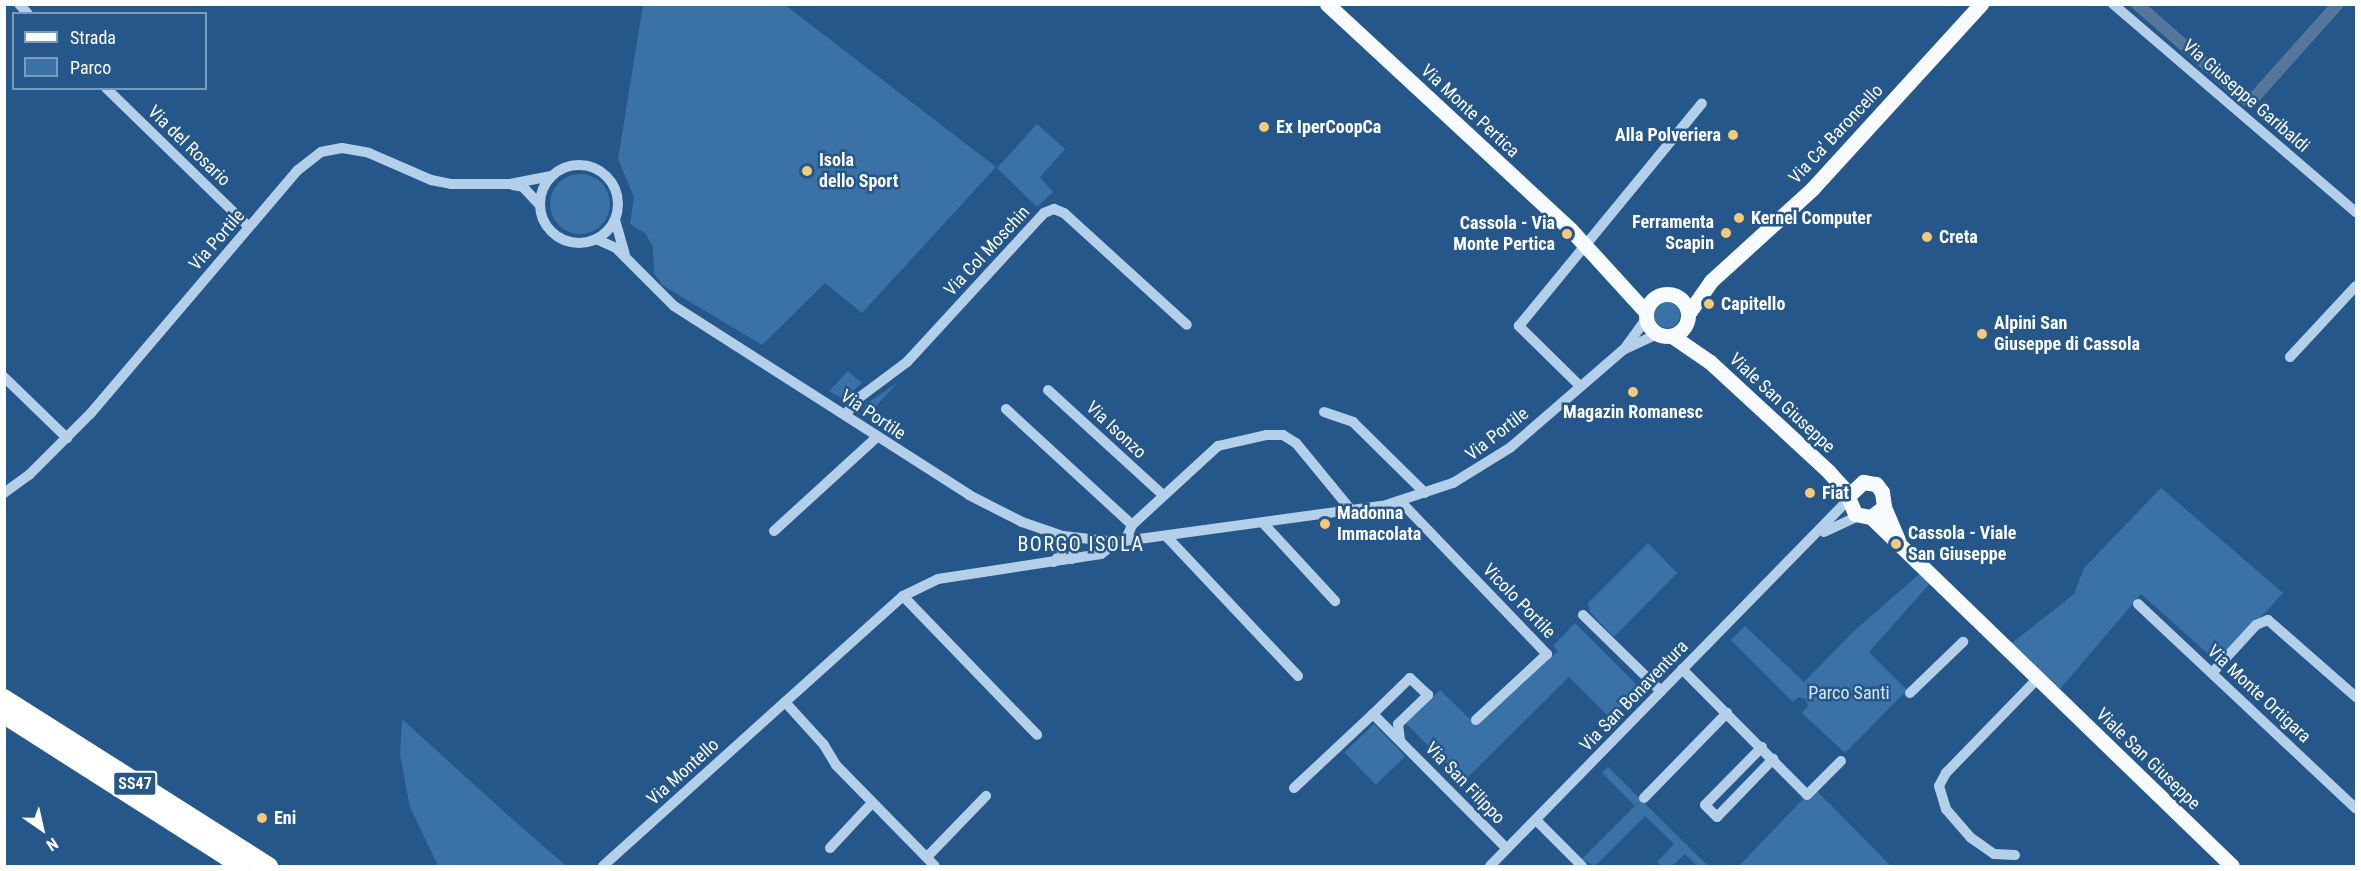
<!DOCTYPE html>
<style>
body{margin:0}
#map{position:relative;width:2361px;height:871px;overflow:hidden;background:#25578b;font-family:"Roboto Condensed",sans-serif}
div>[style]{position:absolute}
.green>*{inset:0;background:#3a71a7;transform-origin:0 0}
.round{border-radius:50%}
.canal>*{height:12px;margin:-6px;padding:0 6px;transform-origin:6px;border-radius:6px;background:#56779b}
.minor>*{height:10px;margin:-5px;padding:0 5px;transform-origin:5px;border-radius:5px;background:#b3cfea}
.minor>.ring{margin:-5px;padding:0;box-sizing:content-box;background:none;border:10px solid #b3cfea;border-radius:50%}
.major>*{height:15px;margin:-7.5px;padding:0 7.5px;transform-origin:7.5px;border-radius:7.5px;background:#f7fafe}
.major>.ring{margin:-7.5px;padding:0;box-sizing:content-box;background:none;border:15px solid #f7fafe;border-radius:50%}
.highway>*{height:18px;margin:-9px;padding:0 9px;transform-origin:9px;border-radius:9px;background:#fff}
.dots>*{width:16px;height:16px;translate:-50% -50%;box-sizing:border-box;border:3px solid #25578b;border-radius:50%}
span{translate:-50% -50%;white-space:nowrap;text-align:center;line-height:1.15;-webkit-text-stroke:5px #25578b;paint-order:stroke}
.shield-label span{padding:2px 4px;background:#25578b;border:2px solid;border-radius:4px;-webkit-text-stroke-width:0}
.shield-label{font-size:16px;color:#fff;font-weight:700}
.street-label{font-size:18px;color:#fff}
.poi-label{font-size:18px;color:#fff;font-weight:700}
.left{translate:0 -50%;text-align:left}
.right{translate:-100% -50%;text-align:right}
.park-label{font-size:18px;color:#d7e8f8}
.neighbourhood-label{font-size:20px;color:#fff;letter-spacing:1.5px}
.frame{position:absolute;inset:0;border:6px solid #fff;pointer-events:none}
.legend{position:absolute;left:12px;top:12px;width:195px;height:78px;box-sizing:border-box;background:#25578b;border:2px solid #7c9ab9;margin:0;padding:8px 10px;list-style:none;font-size:18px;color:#fff}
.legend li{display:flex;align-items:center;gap:12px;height:30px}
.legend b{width:30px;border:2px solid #7c9ab9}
.north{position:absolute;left:12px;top:799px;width:60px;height:60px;-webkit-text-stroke:4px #25578b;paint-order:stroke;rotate:146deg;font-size:16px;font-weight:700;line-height:24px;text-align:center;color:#fff}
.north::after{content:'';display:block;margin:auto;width:21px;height:27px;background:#fff;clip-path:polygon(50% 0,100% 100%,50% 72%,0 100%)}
</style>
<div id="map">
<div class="green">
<div style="clip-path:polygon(785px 5px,996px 167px,862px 313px,825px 283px,762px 345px,662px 285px,654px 273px,653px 247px,645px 233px,630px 224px,634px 197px,618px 159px,643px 5px)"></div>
<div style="clip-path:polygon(1037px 124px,1065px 149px,1040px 177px,1053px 192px,1037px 207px,997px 168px)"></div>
<div class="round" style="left:550px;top:174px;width:60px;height:60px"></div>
<div class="round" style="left:1654px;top:302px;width:26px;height:26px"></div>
<div style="clip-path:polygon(848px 371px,862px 383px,843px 399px,829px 391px)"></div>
<div style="clip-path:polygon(897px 383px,865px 418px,862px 413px,866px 404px)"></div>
<div style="clip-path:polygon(2161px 488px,2283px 593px,2225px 656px,2216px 661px,2141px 594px,2060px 689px,2012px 643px,2074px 594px,2084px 568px)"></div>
<div style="clip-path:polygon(1648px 543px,1677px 573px,1614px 637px,1590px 612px,1588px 603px)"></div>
<div style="clip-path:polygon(1923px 571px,1933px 580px,1869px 652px,1907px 690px,1845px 753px,1802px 713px,1808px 706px,1805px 699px,1799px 697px,1793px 702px,1731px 640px,1745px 626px,1804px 682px,1854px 631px)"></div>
<div style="clip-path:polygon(1575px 623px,1640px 688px,1610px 718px,1569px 677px,1463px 782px,1406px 723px,1440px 690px,1477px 726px,1558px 651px,1553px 646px)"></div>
<div style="clip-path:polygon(402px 719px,501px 809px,566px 866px,438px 866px,410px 807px,400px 755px)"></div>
<div style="left:1374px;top:724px;width:45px;height:41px;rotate:46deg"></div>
<div style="clip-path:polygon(1608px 767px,1708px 866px,1697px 866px,1685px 854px,1672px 866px,1662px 866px,1657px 862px,1674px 844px,1645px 816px,1595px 866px,1582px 859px,1635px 806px,1602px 773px)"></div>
<div style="clip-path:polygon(1811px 785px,1891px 866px,1739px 866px,1803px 799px)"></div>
</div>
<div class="canal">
<div style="left:2137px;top:4px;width:144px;rotate:41.3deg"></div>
<div style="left:2245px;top:99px;width:8px"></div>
<div style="left:2253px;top:99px;width:127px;rotate:-48.2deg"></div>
</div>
<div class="minor">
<div style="left:19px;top:4px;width:13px;rotate:48deg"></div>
<div style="left:2113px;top:4px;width:320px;rotate:40.6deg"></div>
<div style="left:106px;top:88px;width:199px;rotate:44.2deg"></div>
<div class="ring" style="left:540px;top:165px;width:68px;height:68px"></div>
<div style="left:513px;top:185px;width:10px;rotate:11deg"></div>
<div style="left:523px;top:187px;width:25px;rotate:47deg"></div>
<div style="left:615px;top:220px;width:35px;rotate:74deg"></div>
<div style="left:596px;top:239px;width:22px;rotate:24deg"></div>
<div style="left:616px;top:248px;width:82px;rotate:45deg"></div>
<div style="left:674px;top:306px;width:350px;rotate:32.6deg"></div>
<div style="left:969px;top:495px;width:59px;rotate:27deg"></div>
<div style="left:1022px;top:522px;width:43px;rotate:18.9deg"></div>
<div style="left:1063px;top:536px;width:54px;rotate:6.3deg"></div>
<div style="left:1117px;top:542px;width:272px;rotate:-7.8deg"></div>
<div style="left:1386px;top:505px;width:71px;rotate:-18.2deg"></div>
<div style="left:1453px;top:483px;width:68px;rotate:-31.8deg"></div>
<div style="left:1511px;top:447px;width:148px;rotate:-40.9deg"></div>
<div style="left:1623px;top:350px;width:38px;rotate:-25deg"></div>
<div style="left:1625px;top:348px;width:36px;rotate:-54deg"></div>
<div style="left:2290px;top:357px;width:97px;rotate:-47.1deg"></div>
<div style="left:4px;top:377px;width:88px;rotate:44.1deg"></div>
<div style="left:1580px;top:386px;width:86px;rotate:-135.5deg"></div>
<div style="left:1519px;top:326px;width:288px;rotate:-50.6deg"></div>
<div style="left:1048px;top:390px;width:154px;rotate:42.4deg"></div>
<div style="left:1006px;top:409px;width:171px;rotate:42.6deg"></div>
<div style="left:1324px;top:412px;width:31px;rotate:19deg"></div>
<div style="left:1353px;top:422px;width:101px;rotate:44.6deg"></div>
<div style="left:845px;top:415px;width:23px;rotate:-50deg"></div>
<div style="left:860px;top:397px;width:59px;rotate:-36.7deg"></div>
<div style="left:907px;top:362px;width:202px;rotate:-47.4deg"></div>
<div style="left:1044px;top:213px;width:11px;rotate:-22deg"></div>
<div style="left:1054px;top:209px;width:11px;rotate:22deg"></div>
<div style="left:1064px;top:213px;width:166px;rotate:42.3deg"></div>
<div style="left:4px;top:493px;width:31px;rotate:-36deg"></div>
<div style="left:29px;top:475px;width:88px;rotate:-45deg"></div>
<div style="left:91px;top:413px;width:319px;rotate:-49.6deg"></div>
<div style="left:298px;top:170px;width:29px;rotate:-38deg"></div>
<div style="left:321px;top:152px;width:21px;rotate:-11deg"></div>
<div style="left:342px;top:148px;width:27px;rotate:10deg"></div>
<div style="left:369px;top:153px;width:68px;rotate:23.5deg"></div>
<div style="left:431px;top:180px;width:20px;rotate:11deg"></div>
<div style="left:451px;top:184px;width:59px"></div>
<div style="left:510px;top:184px;width:42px;rotate:-11deg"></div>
<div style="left:1401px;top:502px;width:211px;rotate:46.2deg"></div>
<div style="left:1547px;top:654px;width:97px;rotate:137.1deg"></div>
<div style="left:1264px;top:524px;width:105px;rotate:47.3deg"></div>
<div style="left:774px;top:531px;width:139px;rotate:-42.4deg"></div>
<div style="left:1824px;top:532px;width:38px;rotate:-25deg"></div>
<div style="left:1167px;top:537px;width:191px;rotate:46.7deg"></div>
<div style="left:1125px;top:541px;width:17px;rotate:-66deg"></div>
<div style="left:1132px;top:525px;width:117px;rotate:-42.6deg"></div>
<div style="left:1218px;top:446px;width:49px;rotate:-12.9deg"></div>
<div style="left:1266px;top:435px;width:17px"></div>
<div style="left:1283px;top:435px;width:15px;rotate:32deg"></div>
<div style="left:1296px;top:443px;width:87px;rotate:50.6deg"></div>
<div style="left:1072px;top:559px;width:22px;rotate:-74deg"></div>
<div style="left:1054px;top:562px;width:11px;rotate:-52deg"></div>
<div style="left:1061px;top:553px;width:17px;rotate:-83deg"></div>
<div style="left:903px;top:596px;width:193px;rotate:46deg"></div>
<div style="left:2138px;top:604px;width:299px;rotate:43.2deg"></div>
<div style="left:1583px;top:615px;width:109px;rotate:44.3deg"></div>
<div style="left:1682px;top:669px;width:177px;rotate:45.2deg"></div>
<div style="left:1807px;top:795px;width:48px;rotate:-45deg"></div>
<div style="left:2212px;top:673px;width:65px;rotate:-47.5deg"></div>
<div style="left:2256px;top:625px;width:13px;rotate:-23deg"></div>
<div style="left:2268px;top:620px;width:117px;rotate:41.2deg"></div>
<div style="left:1910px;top:693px;width:74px;rotate:-43.9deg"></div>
<div style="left:785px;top:702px;width:58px;rotate:47.8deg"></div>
<div style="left:824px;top:745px;width:23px;rotate:59deg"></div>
<div style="left:836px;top:765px;width:141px;rotate:45.6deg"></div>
<div style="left:1400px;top:740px;width:16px;rotate:-97deg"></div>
<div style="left:1398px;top:724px;width:42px;rotate:-44deg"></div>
<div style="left:1428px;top:695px;width:25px;rotate:-137deg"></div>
<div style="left:1410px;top:678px;width:52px;rotate:135.8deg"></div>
<div style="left:1373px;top:714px;width:190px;rotate:45.2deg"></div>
<div style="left:1762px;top:747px;width:81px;rotate:134.5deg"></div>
<div style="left:1705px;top:805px;width:17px;rotate:45deg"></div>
<div style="left:1717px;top:817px;width:81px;rotate:-46deg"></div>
<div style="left:1294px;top:788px;width:108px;rotate:-43.1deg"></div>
<div style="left:1644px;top:798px;width:119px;rotate:-45.7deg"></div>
<div style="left:1536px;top:820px;width:65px;rotate:45deg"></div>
<div style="left:830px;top:848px;width:62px;rotate:-47deg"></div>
<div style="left:2015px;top:855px;width:21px;rotate:-177deg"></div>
<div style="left:1994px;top:854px;width:28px;rotate:-145deg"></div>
<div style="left:1971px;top:838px;width:38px;rotate:-131deg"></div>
<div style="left:1946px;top:809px;width:24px;rotate:-107deg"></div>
<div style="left:1939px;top:786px;width:15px;rotate:-62deg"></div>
<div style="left:1946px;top:773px;width:131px;rotate:-45.9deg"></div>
<div style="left:927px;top:857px;width:85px;rotate:-46deg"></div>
<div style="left:603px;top:866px;width:404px;rotate:-42deg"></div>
<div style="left:903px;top:596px;width:39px;rotate:-26deg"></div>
<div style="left:938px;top:579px;width:165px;rotate:-8.7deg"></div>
<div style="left:1101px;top:554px;width:20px;rotate:-37deg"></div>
<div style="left:1490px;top:866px;width:512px;rotate:-45.63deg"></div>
</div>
<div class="major">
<div style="left:1327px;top:4px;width:333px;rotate:42.8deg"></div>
<div style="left:1571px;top:230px;width:110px;rotate:47.6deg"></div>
<div class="ring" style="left:1646px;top:294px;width:27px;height:27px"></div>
<div style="left:1688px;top:314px;width:40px;rotate:-55.1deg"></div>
<div style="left:1711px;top:281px;width:137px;rotate:-42.3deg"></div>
<div style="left:1812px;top:189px;width:251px;rotate:-47.6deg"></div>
<div style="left:1672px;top:336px;width:46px;rotate:34.4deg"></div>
<div style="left:1710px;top:362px;width:161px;rotate:42.7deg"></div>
<div style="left:1828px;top:471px;width:25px;rotate:48deg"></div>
<div style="left:1845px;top:490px;width:26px;rotate:67deg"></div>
<div style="left:1855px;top:514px;width:16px;rotate:11deg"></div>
<div style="left:1871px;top:517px;width:16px;rotate:-38deg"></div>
<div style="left:1848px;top:496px;width:21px;rotate:-43deg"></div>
<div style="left:1863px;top:482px;width:13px;rotate:9deg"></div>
<div style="left:1876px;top:484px;width:10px;rotate:53deg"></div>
<div style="left:1882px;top:492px;width:15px;rotate:82deg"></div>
<div style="left:1884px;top:507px;width:36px;rotate:67deg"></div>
<div style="left:1871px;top:517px;width:502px;rotate:44.03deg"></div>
</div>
<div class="highway">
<div style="left:4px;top:698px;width:314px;rotate:32.4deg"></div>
<div style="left:4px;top:715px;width:281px;rotate:32.5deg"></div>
</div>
<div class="dots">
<div style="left:1264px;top:127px;background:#f4c978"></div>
<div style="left:1733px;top:135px;background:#f4c978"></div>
<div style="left:807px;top:171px;background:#f4c978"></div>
<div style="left:1739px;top:218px;background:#f4c978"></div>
<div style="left:1726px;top:233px;background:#f4c978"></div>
<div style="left:1567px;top:234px;background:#f4c978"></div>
<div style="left:1927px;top:237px;background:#f4c978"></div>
<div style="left:1709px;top:304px;background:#f4c978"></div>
<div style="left:1982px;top:334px;background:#f4c978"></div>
<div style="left:1633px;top:392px;background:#f4c978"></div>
<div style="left:1810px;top:493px;background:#f4c978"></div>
<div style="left:1325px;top:524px;background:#f4c978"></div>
<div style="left:1896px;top:544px;background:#f4c978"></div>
<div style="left:262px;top:818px;background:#f4c978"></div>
</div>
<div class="shield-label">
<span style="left:135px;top:784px">SS47</span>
</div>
<div class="street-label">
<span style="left:2246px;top:96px;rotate:41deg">Via Giuseppe Garibaldi</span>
<span style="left:1470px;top:111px;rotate:43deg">Via Monte Pertica</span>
<span style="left:1836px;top:134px;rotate:-47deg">Via Ca' Baroncello</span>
<span style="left:189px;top:146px;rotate:44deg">Via del Rosario</span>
<span style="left:217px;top:240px;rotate:-49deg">Via Portile</span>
<span style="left:987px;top:251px;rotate:-47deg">Via Col Moschin</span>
<span style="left:1782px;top:403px;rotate:43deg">Viale San Giuseppe</span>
<span style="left:873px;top:415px;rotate:34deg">Via Portile</span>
<span style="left:1116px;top:430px;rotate:43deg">Via Isonzo</span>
<span style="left:1497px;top:434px;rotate:-38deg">Via Portile</span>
<span style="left:1519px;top:601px;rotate:46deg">Vicolo Portile</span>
<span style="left:2259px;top:694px;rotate:43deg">Via Monte Ortigara</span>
<span style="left:1634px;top:696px;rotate:-46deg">Via San Bonaventura</span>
<span style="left:2148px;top:759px;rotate:44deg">Viale San Giuseppe</span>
<span style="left:683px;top:772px;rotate:-42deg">Via Montello</span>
<span style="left:1465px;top:783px;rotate:46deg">Via San Filippo</span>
</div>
<div class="poi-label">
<span class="left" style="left:1276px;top:127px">Ex IperCoopCa</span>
<span class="right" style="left:1721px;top:135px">Alla Polveriera</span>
<span class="left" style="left:819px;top:171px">Isola<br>dello Sport</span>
<span class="left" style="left:1751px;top:218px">Kernel Computer</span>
<span class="right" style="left:1714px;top:233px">Ferramenta<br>Scapin</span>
<span class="right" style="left:1555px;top:234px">Cassola - Via<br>Monte Pertica</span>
<span class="left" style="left:1939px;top:237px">Creta</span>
<span class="left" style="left:1721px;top:304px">Capitello</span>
<span class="left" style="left:1994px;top:334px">Alpini San<br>Giuseppe di Cassola</span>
<span style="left:1633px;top:412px">Magazin Romanesc</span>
<span class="left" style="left:1822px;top:493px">Fiat</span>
<span class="left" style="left:1337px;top:524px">Madonna<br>Immacolata</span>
<span class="left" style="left:1908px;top:544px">Cassola - Viale<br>San Giuseppe</span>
<span class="left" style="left:274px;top:818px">Eni</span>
</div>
<div class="park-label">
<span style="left:1849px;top:693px">Parco Santi</span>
</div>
<div class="neighbourhood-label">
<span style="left:1081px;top:544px">BORGO ISOLA</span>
</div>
<div class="frame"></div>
<ul class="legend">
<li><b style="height:8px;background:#f7fafe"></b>Strada</li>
<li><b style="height:16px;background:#3a71a7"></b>Parco</li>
</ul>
<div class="north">N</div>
</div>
